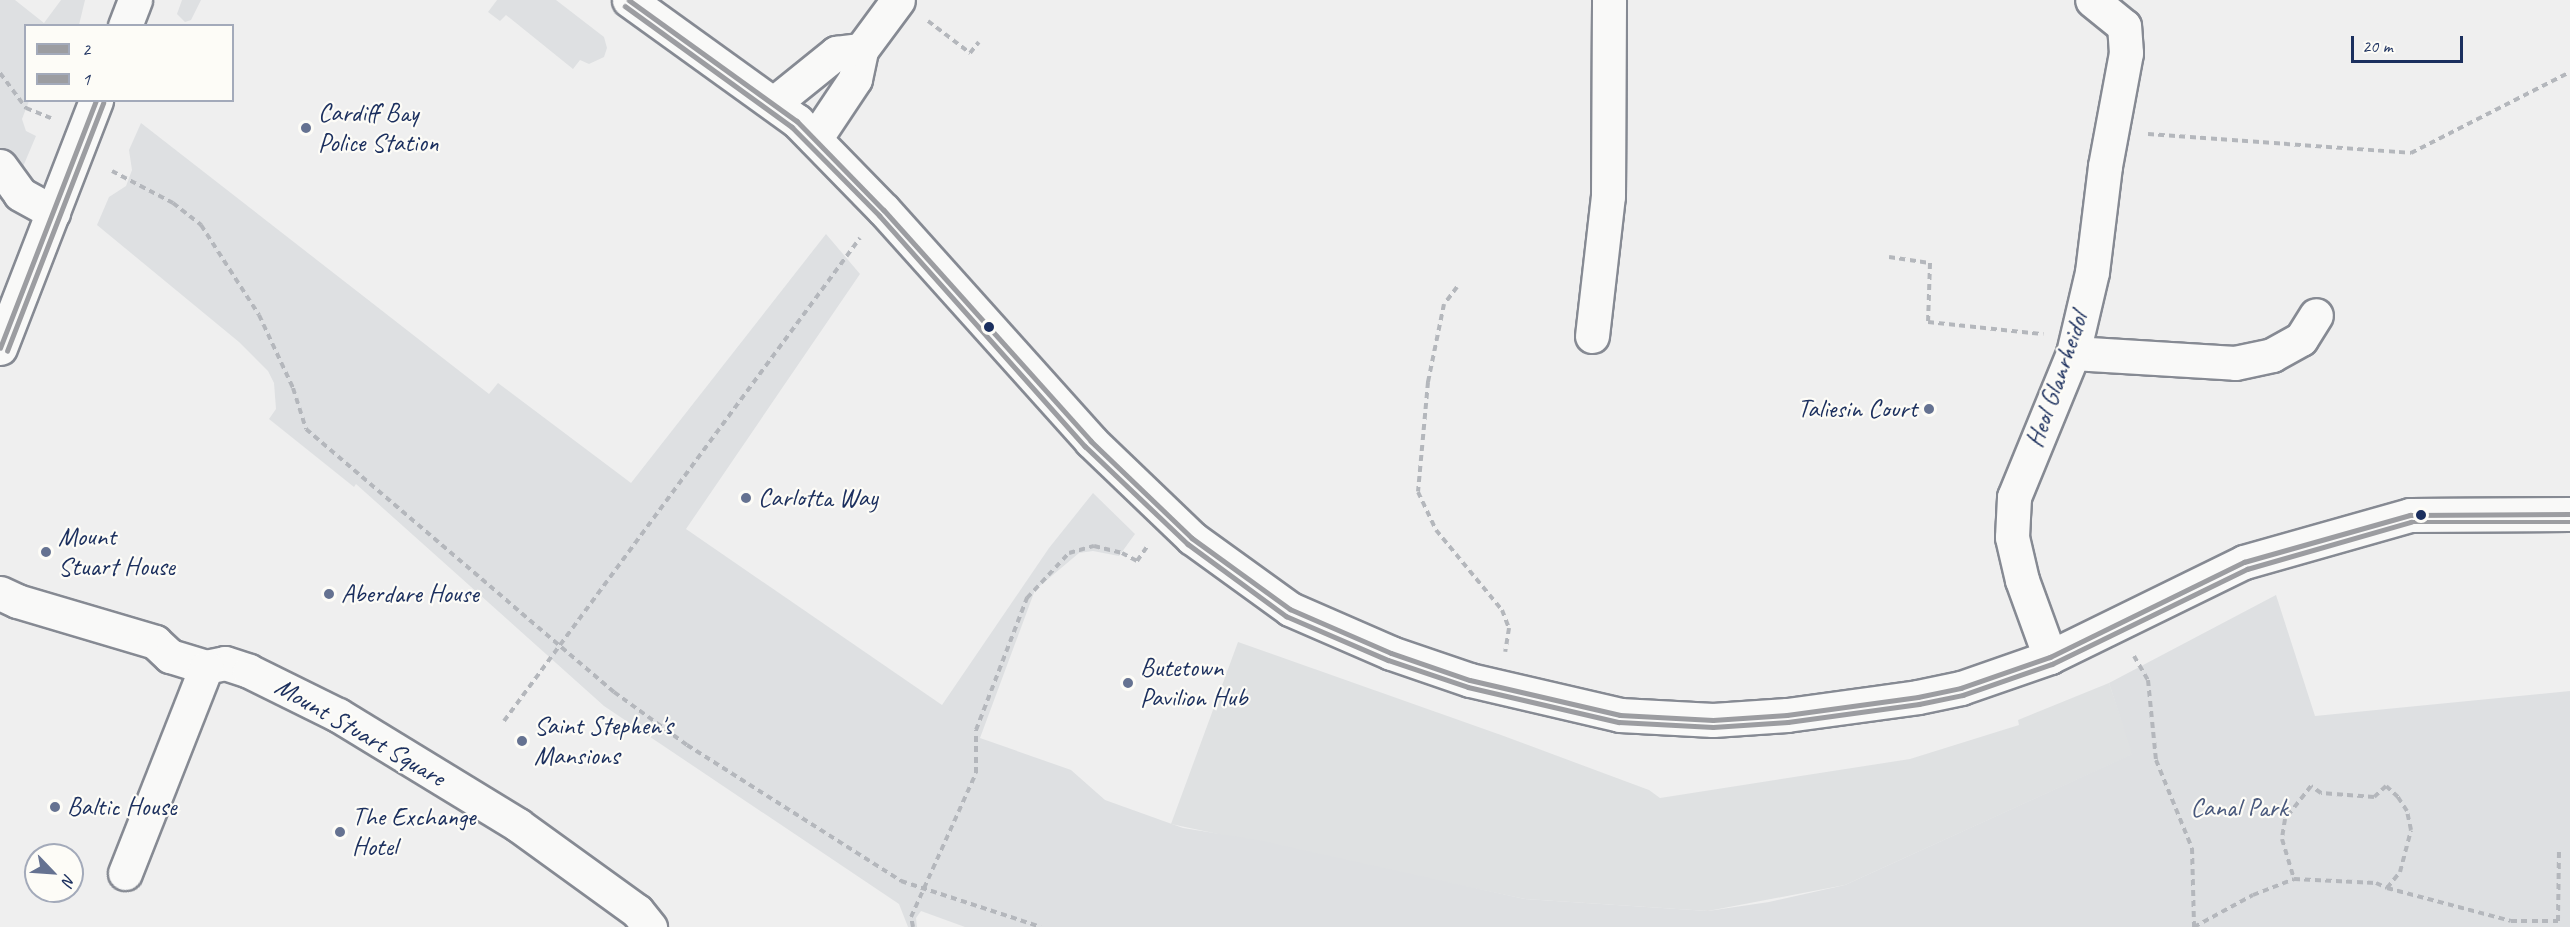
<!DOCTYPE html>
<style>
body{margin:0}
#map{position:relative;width:2570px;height:927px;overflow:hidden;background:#efefef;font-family:Caveat,sans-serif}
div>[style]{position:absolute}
.built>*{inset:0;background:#dfe1e2}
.green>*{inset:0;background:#dee0e2}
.path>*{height:4px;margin-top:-2px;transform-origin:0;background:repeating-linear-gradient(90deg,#b4b7bc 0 6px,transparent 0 10.5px)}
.roads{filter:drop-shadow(2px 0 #868a93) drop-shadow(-2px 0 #868a93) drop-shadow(0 2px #868a93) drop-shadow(0 -2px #868a93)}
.minor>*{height:33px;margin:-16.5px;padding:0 16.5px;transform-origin:16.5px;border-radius:16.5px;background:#f9f9f8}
.major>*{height:33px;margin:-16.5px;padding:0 16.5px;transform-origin:16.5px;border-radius:16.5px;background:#f9f9f8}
.bus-1>*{height:4.5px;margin:-2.25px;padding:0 2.25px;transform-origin:2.25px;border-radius:2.25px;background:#9c9da1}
.bus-2>*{height:4.5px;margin:-2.25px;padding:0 2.25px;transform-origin:2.25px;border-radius:2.25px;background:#9c9da1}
.dots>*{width:16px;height:16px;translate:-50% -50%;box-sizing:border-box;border:3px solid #fdfcf7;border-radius:50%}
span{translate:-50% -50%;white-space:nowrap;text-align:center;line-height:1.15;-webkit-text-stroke:4.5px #fdfcf7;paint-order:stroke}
.poi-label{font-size:26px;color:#1b2f5e}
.left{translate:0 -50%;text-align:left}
.right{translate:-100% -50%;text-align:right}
.street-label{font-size:26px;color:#1b2f5e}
.park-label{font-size:26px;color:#48587c}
.legend{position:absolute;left:24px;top:24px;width:210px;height:78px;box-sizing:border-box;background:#fdfcf7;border:2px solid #a3aaba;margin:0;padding:8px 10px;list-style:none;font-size:18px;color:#1b2f5e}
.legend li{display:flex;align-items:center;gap:12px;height:30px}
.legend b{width:30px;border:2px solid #a3aaba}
.north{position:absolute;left:24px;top:843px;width:60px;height:60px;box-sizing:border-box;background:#fdfcf7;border:2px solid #a3aaba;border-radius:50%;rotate:115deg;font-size:16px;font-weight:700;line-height:24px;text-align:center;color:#1b2f5e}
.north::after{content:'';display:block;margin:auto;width:21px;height:27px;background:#657291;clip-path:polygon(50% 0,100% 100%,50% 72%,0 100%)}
.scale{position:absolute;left:2351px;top:36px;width:112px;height:27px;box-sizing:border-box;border:3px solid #1b2f5e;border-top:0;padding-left:8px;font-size:18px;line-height:21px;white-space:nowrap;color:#1b2f5e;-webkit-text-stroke:4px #fdfcf7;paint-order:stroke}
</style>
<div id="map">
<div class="built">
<div style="clip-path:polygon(1238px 642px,1501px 735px,1649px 790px,1660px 798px,1910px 759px,2019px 725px,2018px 720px,2109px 683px,2133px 754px,1845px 885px,1708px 911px,1525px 899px,1171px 824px)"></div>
</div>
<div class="green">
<div style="clip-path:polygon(0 0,15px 0,44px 23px,61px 0,85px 0,79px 25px,26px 26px,26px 100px,29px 101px,22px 119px,26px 131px,36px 136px,22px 169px,0 152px)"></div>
<div style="clip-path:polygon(182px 0,201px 0,191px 20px,185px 22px,177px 14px)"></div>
<div style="clip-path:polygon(497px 0,556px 0,604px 37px,607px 48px,604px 57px,589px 64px,580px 60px,573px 69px,506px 15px,500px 21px,488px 12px)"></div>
<div style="clip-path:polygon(141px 123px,489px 394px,498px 383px,631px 483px,826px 234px,860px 274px,686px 529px,942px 705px,1049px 548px,1093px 493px,1135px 534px,1119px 556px,1093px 551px,1079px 553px,1035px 590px,980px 738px,1071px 770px,1105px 800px,1183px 828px,1258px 840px,1525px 899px,1708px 911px,1769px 902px,1845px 885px,2132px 754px,2109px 683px,2276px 595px,2315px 716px,2570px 691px,2570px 927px,965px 927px,921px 911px,916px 918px,917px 927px,908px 927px,899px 904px,604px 706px,356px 484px,354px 487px,269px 419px,276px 409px,274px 383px,268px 371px,239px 342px,97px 225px,109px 197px,126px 186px,132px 170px,129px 150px)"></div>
</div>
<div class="path">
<div style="left:928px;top:21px;width:53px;rotate:37.3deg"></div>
<div style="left:970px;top:53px;width:14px;rotate:-51deg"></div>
<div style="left:0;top:73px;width:44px;rotate:53.4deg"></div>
<div style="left:26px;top:108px;width:27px;rotate:22deg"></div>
<div style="left:2148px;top:134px;width:264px;rotate:4.1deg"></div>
<div style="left:2411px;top:153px;width:178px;rotate:-27deg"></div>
<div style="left:112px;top:171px;width:69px;rotate:27.7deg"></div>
<div style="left:173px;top:203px;width:36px;rotate:38deg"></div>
<div style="left:201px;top:225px;width:107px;rotate:57.2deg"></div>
<div style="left:259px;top:315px;width:81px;rotate:65deg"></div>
<div style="left:293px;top:388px;width:43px;rotate:72.4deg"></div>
<div style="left:306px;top:429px;width:405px;rotate:40.5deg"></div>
<div style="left:614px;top:692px;width:90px;rotate:36deg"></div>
<div style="left:687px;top:745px;width:254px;rotate:32.4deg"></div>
<div style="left:901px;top:881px;width:147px;rotate:18.2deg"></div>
<div style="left:1889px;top:257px;width:41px;rotate:8.3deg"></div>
<div style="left:1930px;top:263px;width:59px;rotate:91.9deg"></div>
<div style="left:1928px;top:322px;width:116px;rotate:6deg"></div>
<div style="left:1457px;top:287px;width:21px;rotate:127deg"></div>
<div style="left:1444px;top:304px;width:80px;rotate:101.6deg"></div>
<div style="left:1428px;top:382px;width:110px;rotate:95.2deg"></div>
<div style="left:1418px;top:492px;width:42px;rotate:64.7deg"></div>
<div style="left:1436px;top:530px;width:104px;rotate:50.5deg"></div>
<div style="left:1502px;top:610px;width:19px;rotate:69deg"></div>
<div style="left:1509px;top:628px;width:24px;rotate:99deg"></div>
<div style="left:2134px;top:656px;width:28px;rotate:60deg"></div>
<div style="left:2148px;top:680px;width:80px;rotate:84.3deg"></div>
<div style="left:2156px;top:760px;width:95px;rotate:67.8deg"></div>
<div style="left:2192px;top:848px;width:79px;rotate:88.5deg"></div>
<div style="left:504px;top:721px;width:600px;rotate:-53.61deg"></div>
<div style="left:2387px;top:888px;width:128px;rotate:14.9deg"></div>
<div style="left:2511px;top:921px;width:47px"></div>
<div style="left:2558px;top:921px;width:70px;rotate:-89.2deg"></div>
<div style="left:913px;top:927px;width:10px;rotate:-101deg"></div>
<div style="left:911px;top:917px;width:158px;rotate:-65.7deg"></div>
<div style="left:976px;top:773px;width:43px;rotate:-90deg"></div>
<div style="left:976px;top:730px;width:142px;rotate:-68.9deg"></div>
<div style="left:1027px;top:598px;width:62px;rotate:-47deg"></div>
<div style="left:1069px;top:553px;width:26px;rotate:-16deg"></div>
<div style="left:1094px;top:546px;width:29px;rotate:14deg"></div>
<div style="left:1122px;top:553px;width:17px;rotate:28deg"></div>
<div style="left:1137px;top:561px;width:19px;rotate:-55deg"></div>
<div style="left:2194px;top:927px;width:67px;rotate:-28.5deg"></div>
<div style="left:2253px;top:895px;width:44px;rotate:-21.3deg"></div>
<div style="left:2294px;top:879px;width:82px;rotate:2.8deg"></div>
<div style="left:2376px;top:883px;width:12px;rotate:24deg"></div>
<div style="left:2387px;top:888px;width:21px;rotate:-51deg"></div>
<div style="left:2400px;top:872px;width:43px;rotate:-75.3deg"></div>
<div style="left:2411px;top:830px;width:19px;rotate:-102deg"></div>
<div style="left:2407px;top:811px;width:17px;rotate:-123deg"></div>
<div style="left:2398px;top:797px;width:16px;rotate:-137deg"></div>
<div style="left:2386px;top:786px;width:16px;rotate:137deg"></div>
<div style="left:2374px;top:797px;width:53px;rotate:-175.7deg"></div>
<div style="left:2321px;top:793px;width:12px;rotate:-145deg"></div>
<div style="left:2311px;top:786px;width:42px;rotate:128.2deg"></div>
<div style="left:2285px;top:819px;width:20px;rotate:99deg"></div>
<div style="left:2282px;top:839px;width:42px;rotate:73.3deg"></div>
</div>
<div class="roads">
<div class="minor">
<div style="left:629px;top:0;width:207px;rotate:35.8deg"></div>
<div style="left:797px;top:121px;width:124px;rotate:45.7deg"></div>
<div style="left:884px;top:210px;width:310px;rotate:48.1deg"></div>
<div style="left:1091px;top:441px;width:140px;rotate:43.8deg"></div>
<div style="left:1192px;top:538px;width:121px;rotate:35.9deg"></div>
<div style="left:1290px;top:609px;width:110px;rotate:23.5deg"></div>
<div style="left:1391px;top:653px;width:83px;rotate:18.9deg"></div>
<div style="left:1470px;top:680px;width:154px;rotate:13.1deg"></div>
<div style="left:1620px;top:715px;width:93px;rotate:3.1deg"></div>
<div style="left:1713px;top:720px;width:74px;rotate:-3.9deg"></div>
<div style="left:1787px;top:715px;width:132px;rotate:-7.8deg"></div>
<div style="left:1918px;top:697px;width:44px;rotate:-11.8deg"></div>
<div style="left:1961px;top:688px;width:94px;rotate:-19.2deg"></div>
<div style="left:2050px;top:657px;width:216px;rotate:-26.1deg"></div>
<div style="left:2244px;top:562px;width:173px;rotate:-15.8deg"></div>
<div style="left:2410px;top:515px;width:160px;rotate:-0.4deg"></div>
<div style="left:774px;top:103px;width:80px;rotate:-38.9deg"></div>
<div style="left:836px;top:53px;width:25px;rotate:-7deg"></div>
<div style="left:815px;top:139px;width:72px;rotate:-56.3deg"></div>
<div style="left:855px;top:79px;width:30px;rotate:-78deg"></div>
<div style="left:861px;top:50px;width:62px;rotate:-53.5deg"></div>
<div style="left:0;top:166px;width:34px;rotate:54deg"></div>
<div style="left:20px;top:194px;width:38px;rotate:29deg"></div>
<div style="left:1592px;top:336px;width:141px;rotate:-83.5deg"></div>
<div style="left:1608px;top:196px;width:196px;rotate:-89.7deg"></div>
<div style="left:2073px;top:353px;width:162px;rotate:3.5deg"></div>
<div style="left:2235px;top:363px;width:38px;rotate:-12deg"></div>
<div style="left:2272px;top:355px;width:33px;rotate:-29deg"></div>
<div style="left:2301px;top:339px;width:28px;rotate:-58deg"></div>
<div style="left:0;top:593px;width:19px;rotate:25deg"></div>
<div style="left:17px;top:601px;width:144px;rotate:16.5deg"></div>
<div style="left:155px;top:642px;width:21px;rotate:43deg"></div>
<div style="left:170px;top:656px;width:38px;rotate:17deg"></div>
<div style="left:206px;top:667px;width:19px;rotate:-12deg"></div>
<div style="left:225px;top:663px;width:25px;rotate:18deg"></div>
<div style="left:249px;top:671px;width:99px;rotate:26.3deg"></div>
<div style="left:338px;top:715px;width:211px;rotate:31.4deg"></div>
<div style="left:518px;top:825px;width:147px;rotate:35.9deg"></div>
<div style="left:637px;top:911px;width:21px;rotate:51deg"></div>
<div style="left:2050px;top:657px;width:82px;rotate:-110deg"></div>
<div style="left:2022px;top:580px;width:44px;rotate:-103.1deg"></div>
<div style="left:2012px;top:537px;width:40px;rotate:-87.1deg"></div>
<div style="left:2014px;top:497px;width:156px;rotate:-67.7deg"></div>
<div style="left:2073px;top:353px;width:83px;rotate:-76.8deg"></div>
<div style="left:2092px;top:272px;width:107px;rotate:-83deg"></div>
<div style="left:2105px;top:166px;width:115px;rotate:-79.5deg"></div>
<div style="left:2126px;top:53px;width:27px;rotate:-94deg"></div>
<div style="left:2124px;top:26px;width:41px;rotate:-140.9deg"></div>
<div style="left:125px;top:873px;width:221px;rotate:-68.5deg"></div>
</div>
<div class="major">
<div style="left:125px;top:26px;width:28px;rotate:-69deg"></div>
<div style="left:0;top:348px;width:266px;rotate:-68.8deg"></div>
</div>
</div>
<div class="bus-1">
<div style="left:629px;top:0;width:207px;rotate:35.8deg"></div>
<div style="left:797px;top:121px;width:124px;rotate:45.7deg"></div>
<div style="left:884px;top:210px;width:310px;rotate:48.1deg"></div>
<div style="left:1091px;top:441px;width:140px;rotate:43.8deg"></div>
<div style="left:1192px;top:538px;width:121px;rotate:35.9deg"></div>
<div style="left:1290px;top:609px;width:110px;rotate:23.5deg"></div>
<div style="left:1391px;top:653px;width:83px;rotate:18.9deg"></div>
<div style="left:1470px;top:680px;width:154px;rotate:13.1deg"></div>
<div style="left:1620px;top:715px;width:93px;rotate:3.1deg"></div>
<div style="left:1713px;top:720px;width:74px;rotate:-3.9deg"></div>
<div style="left:1787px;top:715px;width:132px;rotate:-7.8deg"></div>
<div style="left:1918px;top:697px;width:44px;rotate:-11.8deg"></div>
<div style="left:1961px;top:688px;width:94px;rotate:-19.2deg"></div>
<div style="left:2050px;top:657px;width:216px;rotate:-26.1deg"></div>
<div style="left:2244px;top:562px;width:173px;rotate:-15.8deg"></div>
<div style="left:2410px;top:515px;width:160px;rotate:-0.4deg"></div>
<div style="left:0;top:348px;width:266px;rotate:-68.8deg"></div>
</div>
<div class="bus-2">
<div style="left:625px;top:6px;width:206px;rotate:35.9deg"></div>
<div style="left:792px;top:127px;width:124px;rotate:45.3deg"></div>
<div style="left:879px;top:215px;width:310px;rotate:48.3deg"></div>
<div style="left:1085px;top:446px;width:142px;rotate:43.6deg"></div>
<div style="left:1188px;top:544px;width:122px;rotate:36.3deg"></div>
<div style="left:1286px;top:616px;width:111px;rotate:23.3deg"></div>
<div style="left:1388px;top:660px;width:84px;rotate:18.6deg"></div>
<div style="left:1468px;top:687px;width:155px;rotate:13.1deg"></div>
<div style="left:1619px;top:722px;width:94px;rotate:3deg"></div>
<div style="left:1713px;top:727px;width:75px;rotate:-3.8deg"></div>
<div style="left:1788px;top:722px;width:132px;rotate:-7.8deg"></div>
<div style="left:1919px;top:704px;width:45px;rotate:-11.6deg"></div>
<div style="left:1963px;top:695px;width:94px;rotate:-19.2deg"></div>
<div style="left:2052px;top:664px;width:217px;rotate:-26deg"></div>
<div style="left:2247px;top:569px;width:171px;rotate:-16deg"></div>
<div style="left:2411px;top:522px;width:159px"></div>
<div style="left:7px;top:351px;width:266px;rotate:-68.8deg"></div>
</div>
<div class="dots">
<div style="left:306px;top:128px;background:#657291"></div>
<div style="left:989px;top:327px;background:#1b2f5e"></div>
<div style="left:1929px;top:409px;background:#657291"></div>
<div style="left:746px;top:498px;background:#657291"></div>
<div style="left:2421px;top:515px;background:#1b2f5e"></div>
<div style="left:46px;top:552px;background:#657291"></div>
<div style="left:329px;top:594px;background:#657291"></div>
<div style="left:1128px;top:683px;background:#657291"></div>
<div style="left:522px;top:741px;background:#657291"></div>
<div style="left:55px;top:807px;background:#657291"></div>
<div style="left:340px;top:832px;background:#657291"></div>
</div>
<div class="poi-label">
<span class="left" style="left:318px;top:128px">Cardiff Bay<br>Police Station</span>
<span class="right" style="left:1917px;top:409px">Taliesin Court</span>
<span class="left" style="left:758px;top:498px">Carlotta Way</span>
<span class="left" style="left:58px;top:552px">Mount<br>Stuart House</span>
<span class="left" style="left:341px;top:594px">Aberdare House</span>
<span class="left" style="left:1140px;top:683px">Butetown<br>Pavilion Hub</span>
<span class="left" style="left:534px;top:741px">Saint Stephen's<br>Mansions</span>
<span class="left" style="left:67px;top:807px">Baltic House</span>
<span class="left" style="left:352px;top:832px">The Exchange<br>Hotel</span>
</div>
<div class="street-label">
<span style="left:2057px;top:380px;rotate:-71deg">Heol Glanrheidol</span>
<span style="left:360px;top:732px;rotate:30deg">Mount Stuart Square</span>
</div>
<div class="park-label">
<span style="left:2239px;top:808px">Canal Park</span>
</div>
<ul class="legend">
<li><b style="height:8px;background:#9c9da1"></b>2</li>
<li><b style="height:8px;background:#9c9da1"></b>1</li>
</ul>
<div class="north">N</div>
<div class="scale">20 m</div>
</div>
